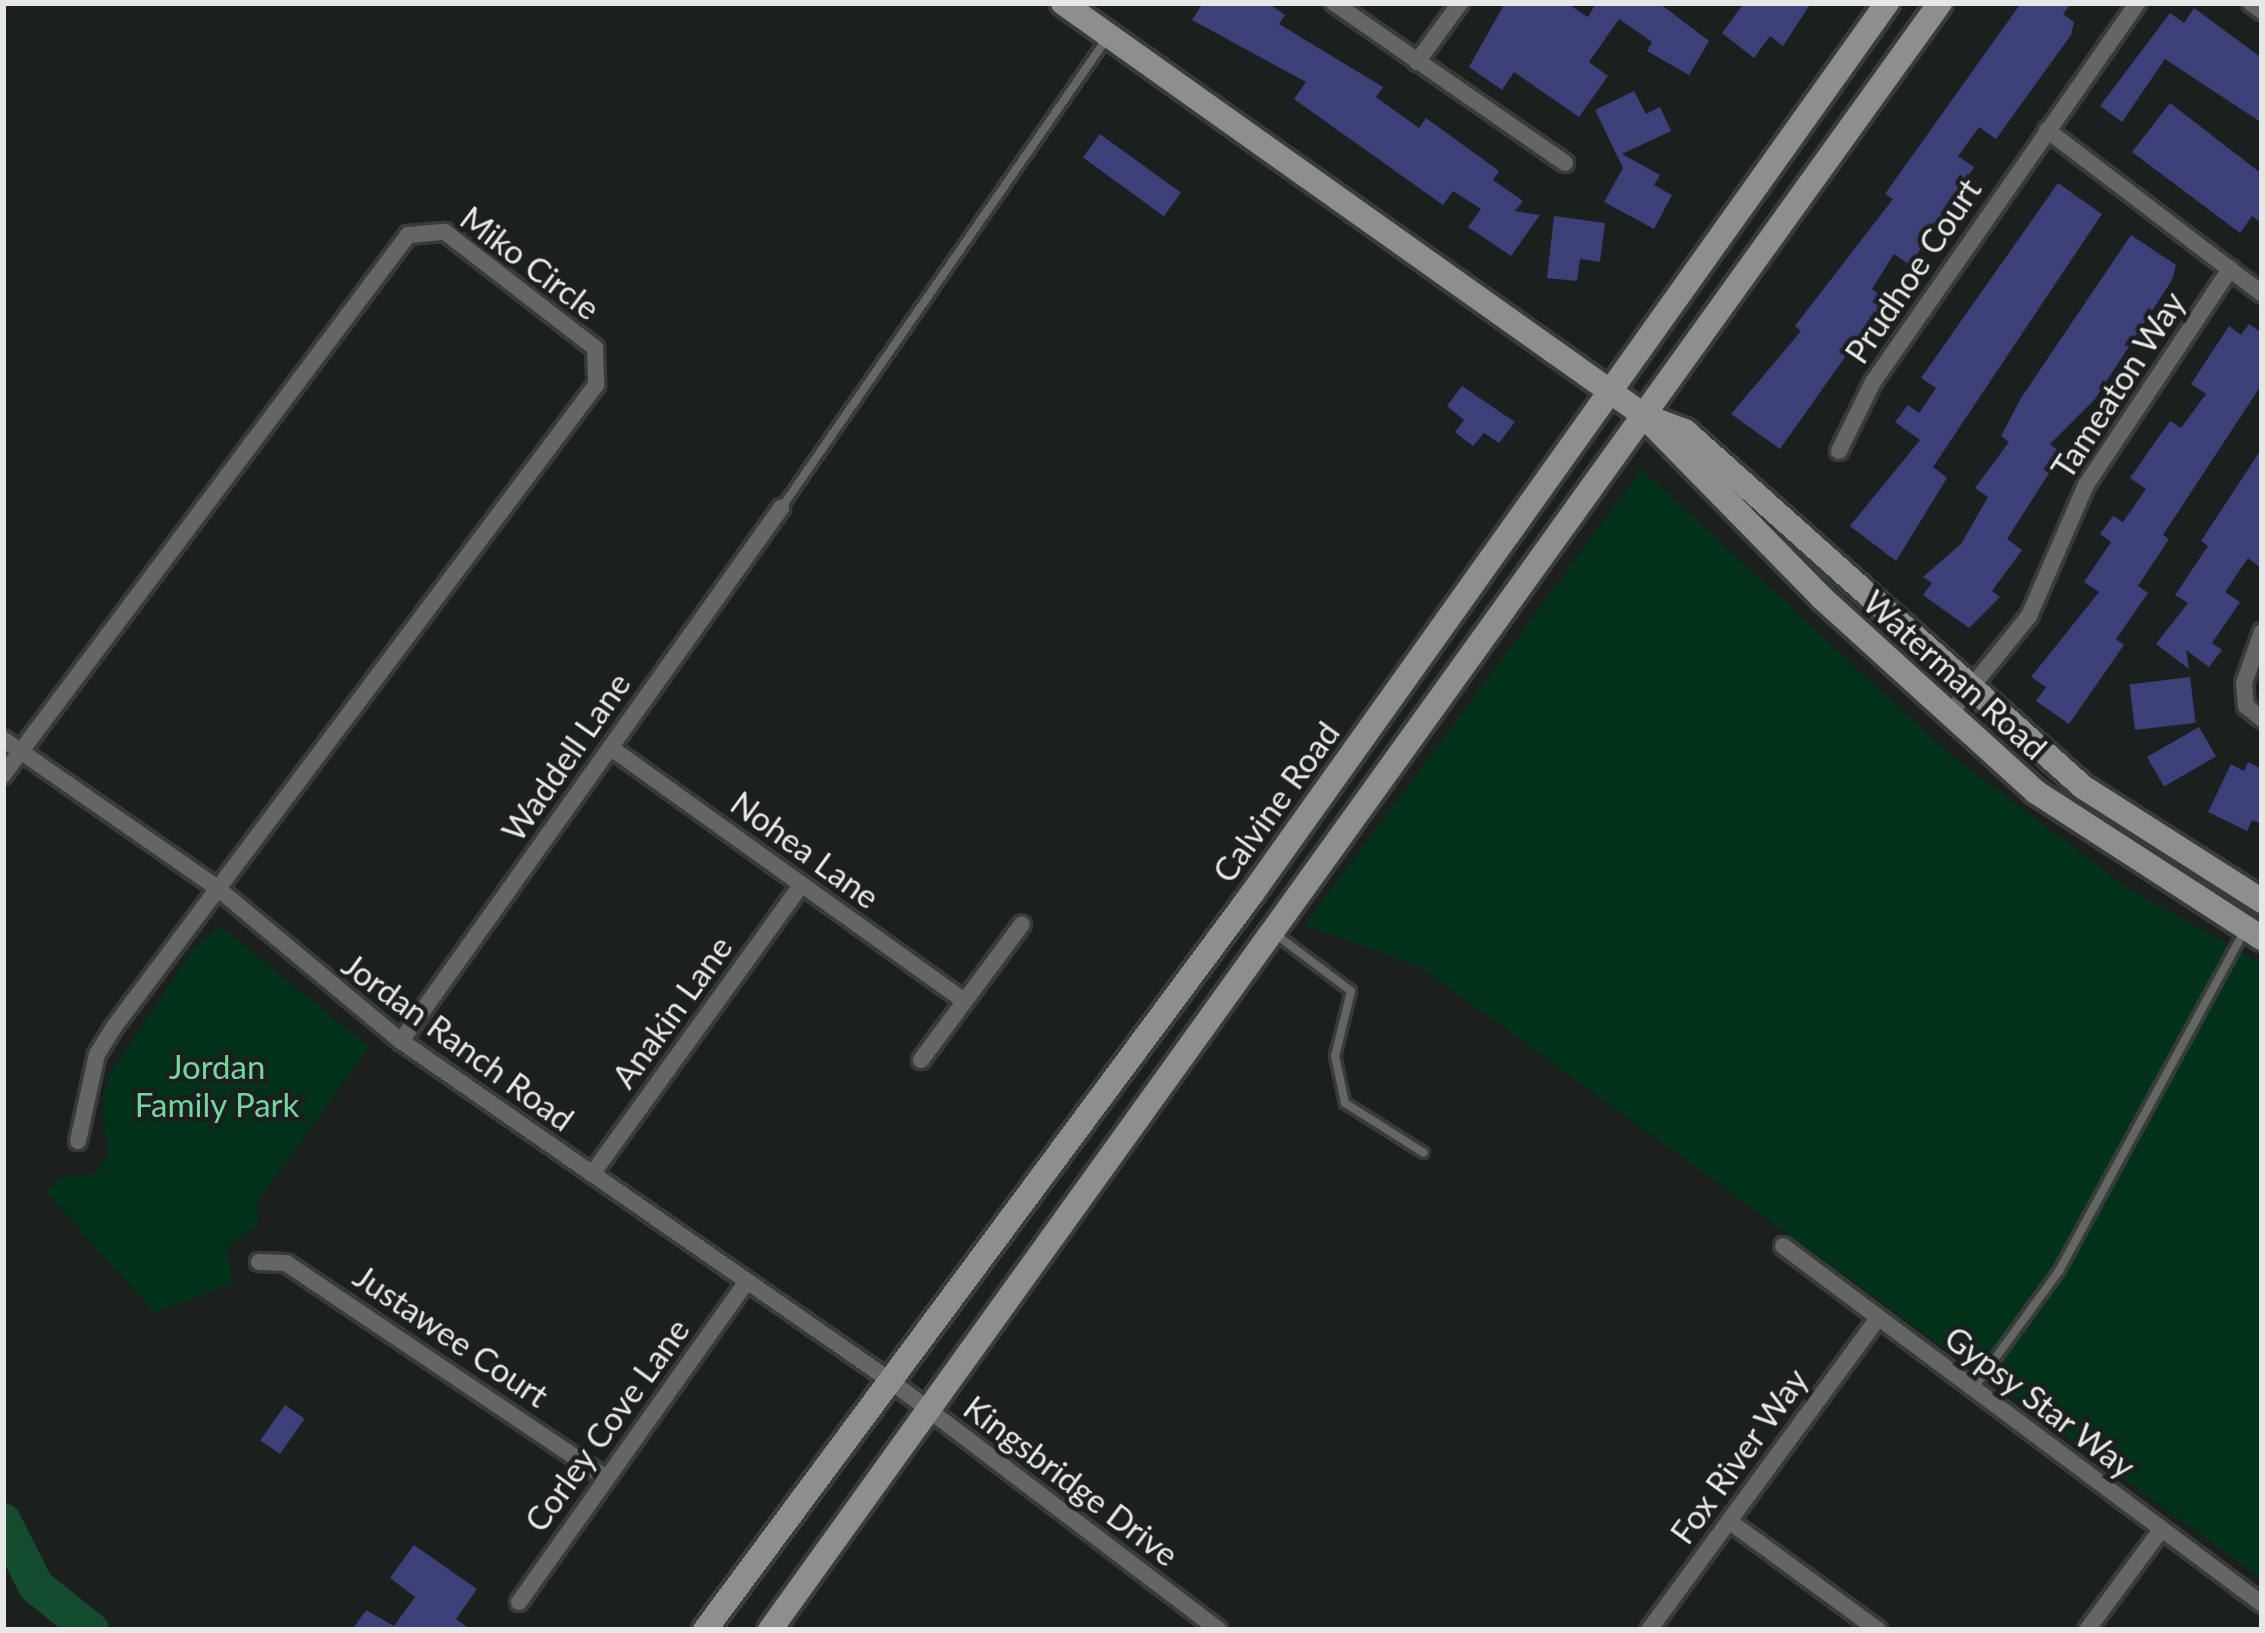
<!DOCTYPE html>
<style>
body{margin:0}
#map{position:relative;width:2265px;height:1633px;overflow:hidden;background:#1b1f1d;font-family:Lato,sans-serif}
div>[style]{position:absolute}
.green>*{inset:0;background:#00321a}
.river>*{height:36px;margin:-18px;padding:0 18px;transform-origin:18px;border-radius:18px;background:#144c2f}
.building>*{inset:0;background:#3c3f78;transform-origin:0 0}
.roads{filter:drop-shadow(3px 0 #373b39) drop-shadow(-3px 0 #373b39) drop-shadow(0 3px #373b39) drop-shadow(0 -3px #373b39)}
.lane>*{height:8px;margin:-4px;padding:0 4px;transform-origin:4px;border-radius:4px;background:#646664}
.street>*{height:16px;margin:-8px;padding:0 8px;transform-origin:8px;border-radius:8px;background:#646664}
.secondary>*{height:24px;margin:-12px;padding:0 12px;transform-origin:12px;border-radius:12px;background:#8c8f8d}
span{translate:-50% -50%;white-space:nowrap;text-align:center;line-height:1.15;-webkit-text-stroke:9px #1b1f1d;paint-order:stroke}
.street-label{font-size:33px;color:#e5e8e6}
.park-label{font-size:33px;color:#72d69d}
.frame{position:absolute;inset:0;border:6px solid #e5e8e6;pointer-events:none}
</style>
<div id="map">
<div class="green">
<div style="clip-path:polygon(1642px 470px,1947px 752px,2129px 889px,2262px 964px,2262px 1579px,1421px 967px,1305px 925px)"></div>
<div style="clip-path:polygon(220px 926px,369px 1047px,256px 1203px,259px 1224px,227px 1248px,232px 1284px,154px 1312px,47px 1193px,60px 1178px,95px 1174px,109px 1156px,102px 1107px,110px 1074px,193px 950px)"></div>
</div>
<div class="river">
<div style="left:3px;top:1521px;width:73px;rotate:63.1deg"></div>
<div style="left:36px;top:1586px;width:70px;rotate:38.7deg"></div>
</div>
<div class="building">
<div style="clip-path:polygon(1203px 3px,1268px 3px,1285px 15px,1279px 24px,1383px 87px,1376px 97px,1387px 105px,1419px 128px,1426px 118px,1499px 171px,1493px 180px,1523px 201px,1515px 211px,1540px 215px,1511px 256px,1468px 227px,1481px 209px,1453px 191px,1443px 205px,1294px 99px,1306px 82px,1192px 20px)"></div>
<div style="clip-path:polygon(1505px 3px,1567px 3px,1588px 17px,1596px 3px,1659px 3px,1709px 41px,1689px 75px,1647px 51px,1652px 42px,1619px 19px,1589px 62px,1608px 76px,1579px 117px,1514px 72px,1502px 90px,1469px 67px)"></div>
<div style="clip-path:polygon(1744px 3px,1811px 3px,1783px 46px,1770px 36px,1754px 58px,1722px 33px)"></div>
<div style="clip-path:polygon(2021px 3px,2071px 3px,2063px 14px,2074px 22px,2071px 35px,1996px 139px,1979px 127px,1958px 156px,1974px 167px,1910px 265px,1894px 254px,1872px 289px,1886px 299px,1780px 449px,1731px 414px,1801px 331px,1795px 326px,1893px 199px,1885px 194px)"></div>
<div style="clip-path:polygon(2194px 8px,2262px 58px,2262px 123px,2165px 59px,2122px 122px,2100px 106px,2170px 13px,2184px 23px)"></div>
<div style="clip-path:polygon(1634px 91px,1646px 114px,1660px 107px,1671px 131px,1622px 154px,1660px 175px,1654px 185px,1672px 195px,1654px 229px,1604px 202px,1623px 168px,1595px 110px)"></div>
<div style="clip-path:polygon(2170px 103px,2262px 174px,2262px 223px,2252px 216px,2240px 233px,2132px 152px)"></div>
<div style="left:1100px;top:134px;width:100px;height:29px;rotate:36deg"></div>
<div style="clip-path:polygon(2058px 183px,2102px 214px,1933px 467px,1947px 478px,1896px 561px,1850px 526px,1920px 440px,1895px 422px,1908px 405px,1919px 413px,1936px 388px,1921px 378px)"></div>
<div style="clip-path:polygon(1554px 216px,1605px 223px,1600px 262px,1580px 259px,1577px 281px,1547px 278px)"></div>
<div style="clip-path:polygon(2131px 235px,2176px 265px,2172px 280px,2095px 399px,2050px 444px,2062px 453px,2007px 539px,2022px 550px,1992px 591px,2000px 597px,1969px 628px,1923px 595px,1932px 583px,1923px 577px,1961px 544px,1988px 497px,1975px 488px,2009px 442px,2001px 436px,2021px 398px)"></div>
<div style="clip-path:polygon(2249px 324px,2262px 333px,2262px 384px,2163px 535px,2169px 539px,2138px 586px,2148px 593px,2116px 639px,2124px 645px,2069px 724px,2036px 701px,2046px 687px,2031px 677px,2099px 592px,2084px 582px,2111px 542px,2100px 534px,2113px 516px,2123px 522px,2146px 489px,2130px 478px,2170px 421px,2181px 428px,2206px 394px,2191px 384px,2229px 326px,2241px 335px)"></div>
<div style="clip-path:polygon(1462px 386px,1515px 422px,1499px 443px,1484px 433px,1473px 446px,1455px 432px,1464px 420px,1447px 406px)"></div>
<div style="clip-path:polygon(2262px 448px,2262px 569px,2248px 558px,2225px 592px,2240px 602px,2212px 643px,2222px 650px,2209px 667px,2186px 650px,2189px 669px,2156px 644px,2188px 603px,2175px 595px,2208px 546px,2201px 541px)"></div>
<div style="left:2190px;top:677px;width:46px;height:61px;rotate:83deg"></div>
<div style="left:2199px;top:727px;width:34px;height:60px;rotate:60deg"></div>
<div style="clip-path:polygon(2248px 762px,2262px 769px,2262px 824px,2252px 820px,2247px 831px,2208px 812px,2231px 764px,2244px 771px)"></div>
<div style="left:285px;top:1405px;width:24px;height:43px;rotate:35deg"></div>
<div style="clip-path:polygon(414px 1545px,477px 1589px,456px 1619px,471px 1630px,352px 1630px,366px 1610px,394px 1626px,415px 1597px,390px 1578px)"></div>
</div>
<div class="roads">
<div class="lane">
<div style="left:782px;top:507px;width:567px;rotate:-55.27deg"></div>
<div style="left:1274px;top:933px;width:96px;rotate:37deg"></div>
<div style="left:1351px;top:991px;width:67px;rotate:103.8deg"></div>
<div style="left:1335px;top:1056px;width:48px;rotate:78deg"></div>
<div style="left:1345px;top:1103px;width:93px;rotate:32.3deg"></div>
<div style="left:1975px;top:1386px;width:142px;rotate:-53.9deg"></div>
<div style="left:2059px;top:1271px;width:388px;rotate:-61.4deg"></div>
</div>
<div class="street">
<div style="left:1334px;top:3px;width:281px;rotate:34.7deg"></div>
<div style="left:2251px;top:3px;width:14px;rotate:36deg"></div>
<div style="left:1417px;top:62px;width:73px;rotate:-53.9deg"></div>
<div style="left:2047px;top:130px;width:270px;rotate:37.3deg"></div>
<div style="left:1839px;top:451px;width:77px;rotate:-63.8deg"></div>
<div style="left:1873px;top:382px;width:462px;rotate:-55.1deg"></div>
<div style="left:2262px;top:632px;width:54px;rotate:109.4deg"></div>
<div style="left:2244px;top:683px;width:23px;rotate:85deg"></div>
<div style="left:2246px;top:706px;width:21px;rotate:39deg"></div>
<div style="left:1948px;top:716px;width:129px;rotate:-51deg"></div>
<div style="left:2029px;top:616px;width:143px;rotate:-66.5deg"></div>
<div style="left:2086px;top:485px;width:260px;rotate:-56.3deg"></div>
<div style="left:3px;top:739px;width:259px;rotate:34.8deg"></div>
<div style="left:216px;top:887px;width:241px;rotate:39.8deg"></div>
<div style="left:401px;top:1041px;width:593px;rotate:34.76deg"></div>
<div style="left:888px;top:1379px;width:415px;rotate:37.2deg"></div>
<div style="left:611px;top:748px;width:434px;rotate:35.6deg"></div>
<div style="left:3px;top:775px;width:675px;rotate:-53.13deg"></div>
<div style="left:408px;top:235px;width:37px;rotate:-5deg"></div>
<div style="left:445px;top:232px;width:190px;rotate:37.7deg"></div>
<div style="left:595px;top:348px;width:37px;rotate:88deg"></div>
<div style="left:596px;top:385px;width:803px;rotate:126.9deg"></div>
<div style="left:114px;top:1027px;width:32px;rotate:122deg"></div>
<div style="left:97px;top:1054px;width:89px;rotate:102.3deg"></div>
<div style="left:401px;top:1041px;width:655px;rotate:-54.51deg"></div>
<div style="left:921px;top:1060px;width:169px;rotate:-53.4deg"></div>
<div style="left:592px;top:1174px;width:357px;rotate:-54.1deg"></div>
<div style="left:1783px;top:1246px;width:598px;rotate:36.77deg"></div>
<div style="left:259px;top:1262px;width:27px;rotate:2deg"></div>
<div style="left:286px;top:1263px;width:383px;rotate:33.9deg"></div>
<div style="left:1729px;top:1521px;width:185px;rotate:36.2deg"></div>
<div style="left:519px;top:1602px;width:390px;rotate:-54.6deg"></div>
<div style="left:1649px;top:1630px;width:387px;rotate:-53.7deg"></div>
<div style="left:2087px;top:1630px;width:124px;rotate:-53.5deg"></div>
</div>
<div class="secondary">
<div style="left:1063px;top:3px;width:710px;rotate:35.37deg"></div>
<div style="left:1642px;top:414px;width:257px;rotate:45.6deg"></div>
<div style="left:1822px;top:598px;width:289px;rotate:42.2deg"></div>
<div style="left:2036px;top:792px;width:269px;rotate:32.9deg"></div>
<div style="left:1645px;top:416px;width:43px;rotate:20.6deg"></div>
<div style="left:1685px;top:431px;width:534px;rotate:41.81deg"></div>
<div style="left:2083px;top:787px;width:212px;rotate:32.5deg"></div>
<div style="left:705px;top:1630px;width:916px;rotate:-53.39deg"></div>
<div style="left:1251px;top:895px;width:1096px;rotate:-54.51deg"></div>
<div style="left:770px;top:1630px;width:2004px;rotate:-54.28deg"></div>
</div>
</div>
<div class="street-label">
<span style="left:530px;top:263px;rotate:37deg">Miko Circle</span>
<span style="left:1913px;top:271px;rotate:-56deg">Prudhoe Court</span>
<span style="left:2118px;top:385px;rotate:-57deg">Tameaton Way</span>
<span style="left:1955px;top:675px;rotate:42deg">Waterman Road</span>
<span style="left:566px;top:757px;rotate:-55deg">Waddell Lane</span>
<span style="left:1276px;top:802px;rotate:-54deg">Calvine Road</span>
<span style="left:805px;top:850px;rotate:36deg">Nohea Lane</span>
<span style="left:672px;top:1012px;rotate:-54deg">Anakin Lane</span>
<span style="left:458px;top:1042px;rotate:36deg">Jordan Ranch Road</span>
<span style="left:451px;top:1336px;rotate:34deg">Justawee Court</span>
<span style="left:2040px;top:1402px;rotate:37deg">Gypsy Star Way</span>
<span style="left:607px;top:1425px;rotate:-54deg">Corley Cove Lane</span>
<span style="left:1739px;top:1456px;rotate:-54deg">Fox River Way</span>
<span style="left:1071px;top:1481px;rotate:37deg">Kingsbridge Drive</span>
</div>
<div class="park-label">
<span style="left:217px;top:1086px">Jordan<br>Family Park</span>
</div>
<div class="frame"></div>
</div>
